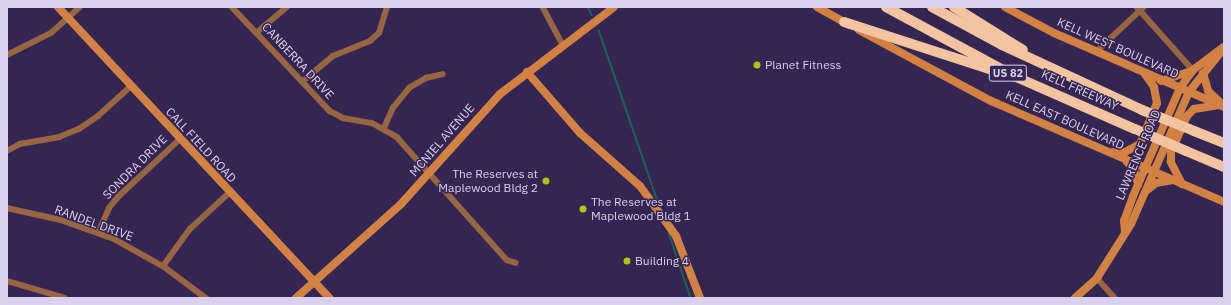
<!DOCTYPE html>
<style>
body{margin:0}
#map{position:relative;width:1231px;height:305px;overflow:hidden;background:#352553;font-family:"IBM Plex Sans",sans-serif}
div>[style]{position:absolute}
.stream>*{height:1.5px;margin:-0.75px;padding:0 0.75px;transform-origin:0.75px;border-radius:0.75px;background:#186254}
.street>*{height:5.5px;margin:-2.75px;padding:0 2.75px;transform-origin:2.75px;border-radius:2.75px;background:#976640}
.secondary>*{height:8px;margin:-4px;padding:0 4px;transform-origin:4px;border-radius:4px;background:#d18243}
.highway>*{height:10px;margin:-5px;padding:0 5px;transform-origin:5px;border-radius:5px;background:#f4c3a0}
.highway-bridge>*{height:10px;margin:-5px;padding:0 5px;transform-origin:5px;border-radius:5px;background:#f4c3a0}
.dots>*{width:11px;height:11px;translate:-50% -50%;box-sizing:border-box;border:2px solid #352553;border-radius:50%}
span{translate:-50% -50%;white-space:nowrap;text-align:center;line-height:1.15;-webkit-text-stroke:3px #352553;paint-order:stroke}
.shield-label span{padding:1px 3px;background:#352553;border:1px solid;border-radius:3px;-webkit-text-stroke-width:0}
.shield-label{font-size:11px;color:#d9d1ee;font-weight:700}
.street-label{font-size:12px;color:#d9d1ee}
.poi-label{font-size:12px;color:#d9d1ee}
.left{translate:0 -50%;text-align:left}
.right{translate:-100% -50%;text-align:right}
.frame{position:absolute;inset:0;border:8px solid #d9d1ee;pointer-events:none}
</style>
<div id="map">
<div class="stream">
<div style="left:588px;top:7px;width:9px;rotate:63deg"></div>
<div style="left:599px;top:30px;width:187px;rotate:71deg"></div>
<div style="left:669px;top:233px;width:69px;rotate:71.3deg"></div>
</div>
<div class="street">
<div style="left:232px;top:7px;width:143px;rotate:46.7deg"></div>
<div style="left:330px;top:111px;width:15px;rotate:28deg"></div>
<div style="left:343px;top:118px;width:29px;rotate:10deg"></div>
<div style="left:372px;top:123px;width:29px;rotate:29deg"></div>
<div style="left:397px;top:137px;width:165px;rotate:48.2deg"></div>
<div style="left:507px;top:260px;width:9px;rotate:18deg"></div>
<div style="left:543px;top:7px;width:43px;rotate:62.2deg"></div>
<div style="left:1137px;top:7px;width:84px;rotate:48.4deg"></div>
<div style="left:256px;top:33px;width:40px;rotate:-40deg"></div>
<div style="left:1096px;top:52px;width:66px;rotate:-43.2deg"></div>
<div style="left:7px;top:55px;width:49px;rotate:-26.6deg"></div>
<div style="left:51px;top:33px;width:39px;rotate:-42deg"></div>
<div style="left:302px;top:82px;width:40px;rotate:-40deg"></div>
<div style="left:333px;top:56px;width:40px;rotate:-22deg"></div>
<div style="left:370px;top:41px;width:12px;rotate:-42deg"></div>
<div style="left:379px;top:33px;width:27px;rotate:-73deg"></div>
<div style="left:384px;top:128px;width:22px;rotate:-66deg"></div>
<div style="left:393px;top:108px;width:26px;rotate:-51deg"></div>
<div style="left:409px;top:88px;width:20px;rotate:-30deg"></div>
<div style="left:426px;top:78px;width:17px;rotate:-13deg"></div>
<div style="left:7px;top:151px;width:15px;rotate:-28deg"></div>
<div style="left:20px;top:144px;width:40px;rotate:-10deg"></div>
<div style="left:59px;top:137px;width:22px;rotate:-22deg"></div>
<div style="left:79px;top:129px;width:23px;rotate:-34deg"></div>
<div style="left:98px;top:116px;width:43px;rotate:-42.2deg"></div>
<div style="left:7px;top:208px;width:55px;rotate:12.5deg"></div>
<div style="left:61px;top:220px;width:56px;rotate:19.7deg"></div>
<div style="left:114px;top:239px;width:56px;rotate:28.9deg"></div>
<div style="left:163px;top:266px;width:54px;rotate:36.7deg"></div>
<div style="left:98px;top:233px;width:27px;rotate:-66deg"></div>
<div style="left:109px;top:208px;width:16px;rotate:-50deg"></div>
<div style="left:119px;top:196px;width:82px;rotate:-43deg"></div>
<div style="left:163px;top:266px;width:46px;rotate:-53.9deg"></div>
<div style="left:190px;top:229px;width:53px;rotate:-42.7deg"></div>
<div style="left:1097px;top:278px;width:27px;rotate:48deg"></div>
<div style="left:7px;top:281px;width:60px;rotate:16.3deg"></div>
</div>
<div class="secondary">
<div style="left:58px;top:7px;width:398px;rotate:47deg"></div>
<div style="left:817px;top:7px;width:37px;rotate:29deg"></div>
<div style="left:1005px;top:7px;width:55px;rotate:28deg"></div>
<div style="left:1054px;top:33px;width:185px;rotate:23.5deg"></div>
<div style="left:859px;top:30px;width:150px;rotate:28.3deg"></div>
<div style="left:991px;top:101px;width:254px;rotate:23.4deg"></div>
<div style="left:527px;top:72px;width:81px;rotate:49deg"></div>
<div style="left:580px;top:133px;width:80px;rotate:41.5deg"></div>
<div style="left:640px;top:186px;width:62px;rotate:54.2deg"></div>
<div style="left:676px;top:236px;width:66px;rotate:68.8deg"></div>
<div style="left:1203px;top:73px;width:19px;rotate:74deg"></div>
<div style="left:1208px;top:91px;width:16px;rotate:43deg"></div>
<div style="left:1161px;top:81px;width:33px;rotate:-18deg"></div>
<div style="left:1113px;top:152px;width:12px"></div>
<div style="left:1125px;top:152px;width:17px;rotate:-28deg"></div>
<div style="left:1140px;top:144px;width:44px;rotate:-67.5deg"></div>
<div style="left:1157px;top:103px;width:16px;rotate:-101deg"></div>
<div style="left:1154px;top:87px;width:16px;rotate:-125deg"></div>
<div style="left:1127px;top:162px;width:10px;rotate:45deg"></div>
<div style="left:1134px;top:169px;width:16px;rotate:75deg"></div>
<div style="left:1182px;top:184px;width:25px;rotate:-117deg"></div>
<div style="left:1171px;top:162px;width:10px;rotate:-90deg"></div>
<div style="left:1171px;top:152px;width:39px;rotate:-66deg"></div>
<div style="left:1187px;top:116px;width:10px;rotate:-45deg"></div>
<div style="left:1194px;top:109px;width:24px;rotate:-9deg"></div>
<div style="left:1147px;top:190px;width:11px;rotate:-38deg"></div>
<div style="left:1156px;top:183px;width:17px;rotate:-10deg"></div>
<div style="left:1125px;top:232px;width:11px;rotate:-95deg"></div>
<div style="left:1124px;top:221px;width:27px;rotate:-70deg"></div>
<div style="left:1133px;top:196px;width:118px;rotate:-66.5deg"></div>
<div style="left:1180px;top:88px;width:22px;rotate:-54deg"></div>
<div style="left:1193px;top:70px;width:38px;rotate:-37deg"></div>
<div style="left:296px;top:298px;width:141px;rotate:-41.8deg"></div>
<div style="left:401px;top:204px;width:148px;rotate:-48deg"></div>
<div style="left:500px;top:94px;width:143px;rotate:-37.3deg"></div>
<div style="left:1075px;top:298px;width:30px;rotate:-42deg"></div>
<div style="left:1097px;top:278px;width:64px;rotate:-57.8deg"></div>
<div style="left:1131px;top:224px;width:144px;rotate:-66.3deg"></div>
<div style="left:1189px;top:92px;width:56px;rotate:-51.5deg"></div>
</div>
<div class="highway">
<div style="left:886px;top:7px;width:145px;rotate:28.3deg"></div>
<div style="left:1014px;top:76px;width:132px;rotate:23.7deg"></div>
<div style="left:932px;top:7px;width:80px;rotate:28.5deg"></div>
<div style="left:1002px;top:45px;width:154px;rotate:24.9deg"></div>
<div style="left:954px;top:7px;width:81px;rotate:31.9deg"></div>
<div style="left:844px;top:22px;width:160px;rotate:17.9deg"></div>
<div style="left:1194px;top:131px;width:32px;rotate:22deg"></div>
<div style="left:1186px;top:151px;width:41px;rotate:22.8deg"></div>
</div>
<div class="highway-bridge">
<div style="left:1142px;top:110px;width:56px;rotate:22deg"></div>
<div style="left:1135px;top:129px;width:56px;rotate:23.3deg"></div>
</div>
<div class="dots">
<div style="left:757px;top:65px;background:#afc504"></div>
<div style="left:546px;top:181px;background:#afc504"></div>
<div style="left:583px;top:209px;background:#afc504"></div>
<div style="left:627px;top:261px;background:#afc504"></div>
</div>
<div class="shield-label">
<span style="left:1008px;top:73px">US 82</span>
</div>
<div class="street-label">
<span style="left:1118px;top:48px;rotate:24deg">KELL WEST BOULEVARD</span>
<span style="left:298px;top:61px;rotate:47deg">CANBERRA DRIVE</span>
<span style="left:1080px;top:90px;rotate:24deg">KELL FREEWAY</span>
<span style="left:1065px;top:120px;rotate:24deg">KELL EAST BOULEVARD</span>
<span style="left:442px;top:140px;rotate:-49deg">MCNIEL AVENUE</span>
<span style="left:201px;top:145px;rotate:47deg">CALL FIELD ROAD</span>
<span style="left:1138px;top:155px;rotate:-67deg">LAWRENCE ROAD</span>
<span style="left:135px;top:167px;rotate:-45deg">SONDRA DRIVE</span>
<span style="left:94px;top:223px;rotate:20deg">RANDEL DRIVE</span>
</div>
<div class="poi-label">
<span class="left" style="left:765px;top:65px">Planet Fitness</span>
<span class="right" style="left:538px;top:181px">The Reserves at<br>Maplewood Bldg 2</span>
<span class="left" style="left:591px;top:209px">The Reserves at<br>Maplewood Bldg 1</span>
<span class="left" style="left:635px;top:261px">Building 4</span>
</div>
<div class="frame"></div>
</div>
